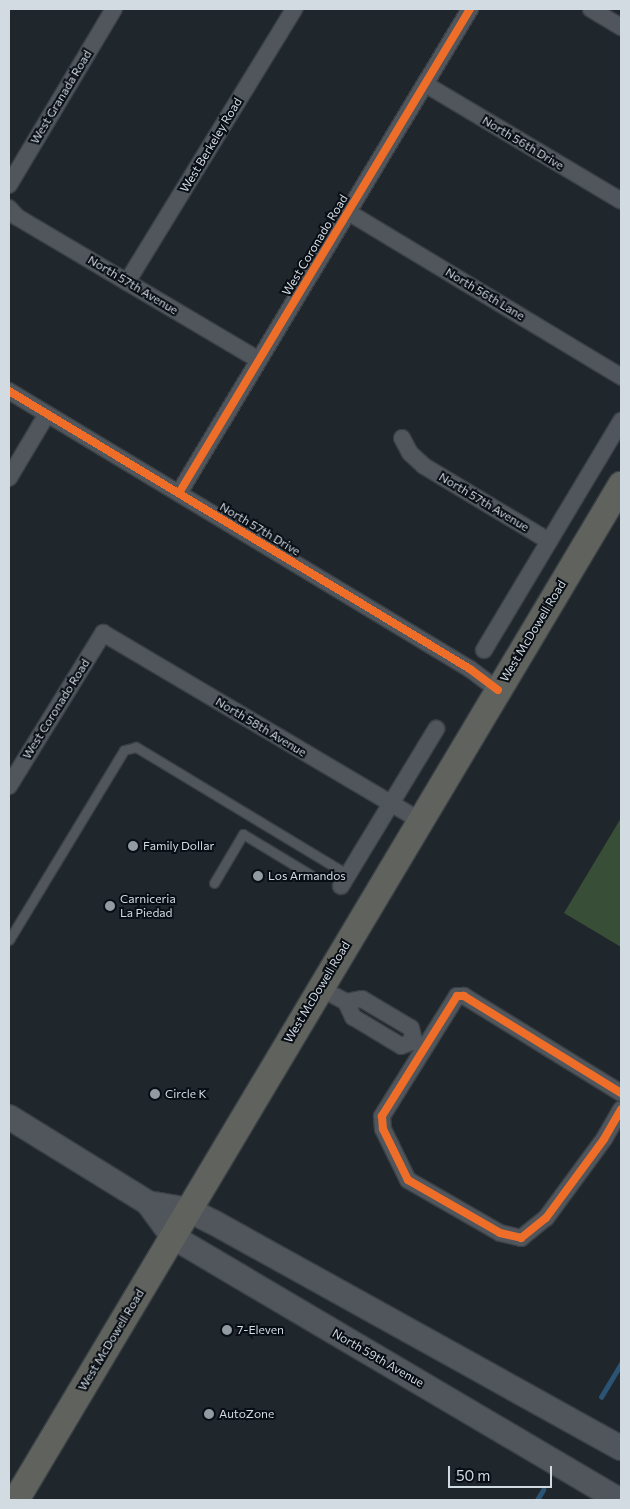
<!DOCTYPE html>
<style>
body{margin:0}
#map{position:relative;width:630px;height:1509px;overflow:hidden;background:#1f262c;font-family:Commissioner,sans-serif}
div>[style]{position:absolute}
.green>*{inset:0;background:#394e37}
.stream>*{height:4.5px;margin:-2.25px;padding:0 2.25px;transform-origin:2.25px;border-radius:2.25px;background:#2b5374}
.roads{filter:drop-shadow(1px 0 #3a4045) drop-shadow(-1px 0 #3a4045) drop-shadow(0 1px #3a4045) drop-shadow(0 -1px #3a4045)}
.service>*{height:9px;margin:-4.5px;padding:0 4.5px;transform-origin:4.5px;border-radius:4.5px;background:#50565c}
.minor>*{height:16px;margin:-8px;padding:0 8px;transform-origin:8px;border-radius:8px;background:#50565c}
.secondary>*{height:24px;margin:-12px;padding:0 12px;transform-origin:12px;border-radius:12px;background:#50565c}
.primary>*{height:26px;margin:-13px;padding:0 13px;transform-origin:13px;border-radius:13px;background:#60625d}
.cycleway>*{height:8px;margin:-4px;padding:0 4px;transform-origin:4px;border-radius:4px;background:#ee6e29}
.dots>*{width:14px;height:14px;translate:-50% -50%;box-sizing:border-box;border:2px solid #090e14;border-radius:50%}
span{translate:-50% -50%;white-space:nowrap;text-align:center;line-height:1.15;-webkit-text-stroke:4px #090e14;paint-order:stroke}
.street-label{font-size:12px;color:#d2dae2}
.poi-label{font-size:12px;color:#d2dae2}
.left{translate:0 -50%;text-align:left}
.frame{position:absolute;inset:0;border:10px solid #d2dae2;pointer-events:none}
.scale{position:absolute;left:448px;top:1466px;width:104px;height:22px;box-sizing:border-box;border:2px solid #d2dae2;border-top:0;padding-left:6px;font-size:15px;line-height:18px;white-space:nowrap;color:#d2dae2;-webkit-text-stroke:4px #090e14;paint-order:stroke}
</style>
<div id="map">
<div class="green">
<div style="clip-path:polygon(621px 818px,621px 947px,564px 913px)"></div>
</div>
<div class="stream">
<div style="left:601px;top:1397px;width:39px;rotate:-59deg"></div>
<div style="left:537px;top:1500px;width:12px;rotate:-59deg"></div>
</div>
<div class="roads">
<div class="service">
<div style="left:214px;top:883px;width:57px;rotate:-59.4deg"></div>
<div style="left:243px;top:834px;width:79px;rotate:31.1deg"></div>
<div style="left:9px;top:940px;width:222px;rotate:-58.8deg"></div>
<div style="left:124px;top:750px;width:12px;rotate:-14deg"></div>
<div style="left:136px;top:747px;width:248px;rotate:31.1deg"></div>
</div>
<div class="minor">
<div style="left:591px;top:9px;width:35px;rotate:31deg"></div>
<div style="left:425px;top:84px;width:228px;rotate:30.8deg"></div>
<div style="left:9px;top:185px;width:205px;rotate:-59.2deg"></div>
<div style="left:9px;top:208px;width:12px;rotate:48deg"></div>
<div style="left:17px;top:217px;width:281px;rotate:30.6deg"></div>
<div style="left:348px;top:212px;width:319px;rotate:31.1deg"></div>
<div style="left:127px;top:282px;width:320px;rotate:-58.5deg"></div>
<div style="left:9px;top:391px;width:538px;rotate:31.09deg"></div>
<div style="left:470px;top:669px;width:35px;rotate:37deg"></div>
<div style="left:402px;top:438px;width:17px;rotate:62deg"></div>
<div style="left:410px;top:453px;width:19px;rotate:43deg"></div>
<div style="left:424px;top:466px;width:146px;rotate:31deg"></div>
<div style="left:9px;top:478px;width:74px;rotate:-59.3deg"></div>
<div style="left:179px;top:493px;width:565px;rotate:-58.98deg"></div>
<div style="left:484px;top:650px;width:267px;rotate:-59.1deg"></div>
<div style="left:9px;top:786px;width:180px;rotate:-58.4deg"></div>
<div style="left:103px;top:633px;width:367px;rotate:30.6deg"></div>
<div style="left:341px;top:886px;width:184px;rotate:-58.8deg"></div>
<div style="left:320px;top:988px;width:30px;rotate:28deg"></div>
<div style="left:346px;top:1002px;width:17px;rotate:65deg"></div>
<div style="left:353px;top:1017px;width:56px;rotate:31.1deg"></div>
<div style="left:401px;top:1046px;width:14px;rotate:-21deg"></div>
<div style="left:346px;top:1002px;width:16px;rotate:-11deg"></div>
<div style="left:362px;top:999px;width:57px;rotate:30.6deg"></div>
<div style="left:411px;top:1028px;width:13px;rotate:77deg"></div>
<div style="left:414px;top:1041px;width:9px;rotate:32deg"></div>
<div style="left:621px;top:1093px;width:185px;rotate:-148.3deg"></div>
<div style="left:464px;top:996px;width:7px;rotate:180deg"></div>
<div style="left:457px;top:996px;width:142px;rotate:122deg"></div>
<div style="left:382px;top:1116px;width:13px;rotate:86deg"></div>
<div style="left:383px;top:1129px;width:57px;rotate:63.9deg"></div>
<div style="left:408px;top:1180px;width:106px;rotate:29.9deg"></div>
<div style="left:500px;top:1233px;width:22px;rotate:13deg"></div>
<div style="left:521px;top:1238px;width:32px;rotate:-39deg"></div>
<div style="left:546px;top:1218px;width:98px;rotate:-53.7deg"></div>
<div style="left:604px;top:1139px;width:34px;rotate:-60deg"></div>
</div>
<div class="secondary">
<div style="left:9px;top:1117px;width:163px;rotate:31.7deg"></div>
<div style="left:148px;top:1203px;width:42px;rotate:9.7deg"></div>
<div style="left:189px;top:1210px;width:27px;rotate:27deg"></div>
<div style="left:213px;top:1222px;width:466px;rotate:29deg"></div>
<div style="left:148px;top:1203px;width:42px;rotate:53.7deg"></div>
<div style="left:173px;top:1237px;width:518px;rotate:30.53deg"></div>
</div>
<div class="primary">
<div style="left:16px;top:1500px;width:1182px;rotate:-59.2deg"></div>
</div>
</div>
<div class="cycleway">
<div style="left:9px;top:391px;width:538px;rotate:31.09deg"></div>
<div style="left:470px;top:669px;width:35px;rotate:37deg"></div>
<div style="left:179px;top:493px;width:565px;rotate:-58.98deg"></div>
<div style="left:621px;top:1093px;width:185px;rotate:-148.3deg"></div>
<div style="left:464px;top:996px;width:7px;rotate:180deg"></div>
<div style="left:457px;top:996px;width:142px;rotate:122deg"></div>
<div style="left:382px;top:1116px;width:13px;rotate:86deg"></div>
<div style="left:383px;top:1129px;width:57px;rotate:63.9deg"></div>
<div style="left:408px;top:1180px;width:106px;rotate:29.9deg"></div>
<div style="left:500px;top:1233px;width:22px;rotate:13deg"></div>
<div style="left:521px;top:1238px;width:32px;rotate:-39deg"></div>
<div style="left:546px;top:1218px;width:98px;rotate:-53.7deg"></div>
<div style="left:604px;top:1139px;width:34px;rotate:-60deg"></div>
</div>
<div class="dots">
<div style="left:133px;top:846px;background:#939ba2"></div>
<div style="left:258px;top:876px;background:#939ba2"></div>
<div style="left:110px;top:906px;background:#939ba2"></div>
<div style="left:155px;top:1094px;background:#939ba2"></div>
<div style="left:227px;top:1330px;background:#939ba2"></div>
<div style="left:209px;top:1414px;background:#939ba2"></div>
</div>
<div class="street-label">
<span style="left:61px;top:97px;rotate:-59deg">West Granada Road</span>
<span style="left:523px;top:143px;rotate:31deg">North 56th Drive</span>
<span style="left:211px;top:145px;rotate:-59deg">West Berkeley Road</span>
<span style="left:315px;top:245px;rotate:-59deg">West Coronado Road</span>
<span style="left:133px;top:285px;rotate:31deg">North 57th Avenue</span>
<span style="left:485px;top:294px;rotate:31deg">North 56th Lane</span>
<span style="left:484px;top:502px;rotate:31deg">North 57th Avenue</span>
<span style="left:260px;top:529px;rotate:31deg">North 57th Drive</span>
<span style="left:533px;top:631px;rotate:-59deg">West McDowell Road</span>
<span style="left:56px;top:709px;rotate:-58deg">West Coronado Road</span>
<span style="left:261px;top:727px;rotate:31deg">North 58th Avenue</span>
<span style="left:317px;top:992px;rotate:-59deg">West McDowell Road</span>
<span style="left:111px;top:1340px;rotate:-59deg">West McDowell Road</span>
<span style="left:378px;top:1358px;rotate:30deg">North 59th Avenue</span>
</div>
<div class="poi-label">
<span class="left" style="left:143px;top:846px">Family Dollar</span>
<span class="left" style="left:268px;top:876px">Los Armandos</span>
<span class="left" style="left:120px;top:906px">Carniceria<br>La Piedad</span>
<span class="left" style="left:165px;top:1094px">Circle K</span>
<span class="left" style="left:237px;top:1330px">7-Eleven</span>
<span class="left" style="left:219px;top:1414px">AutoZone</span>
</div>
<div class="frame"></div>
<div class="scale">50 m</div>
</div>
